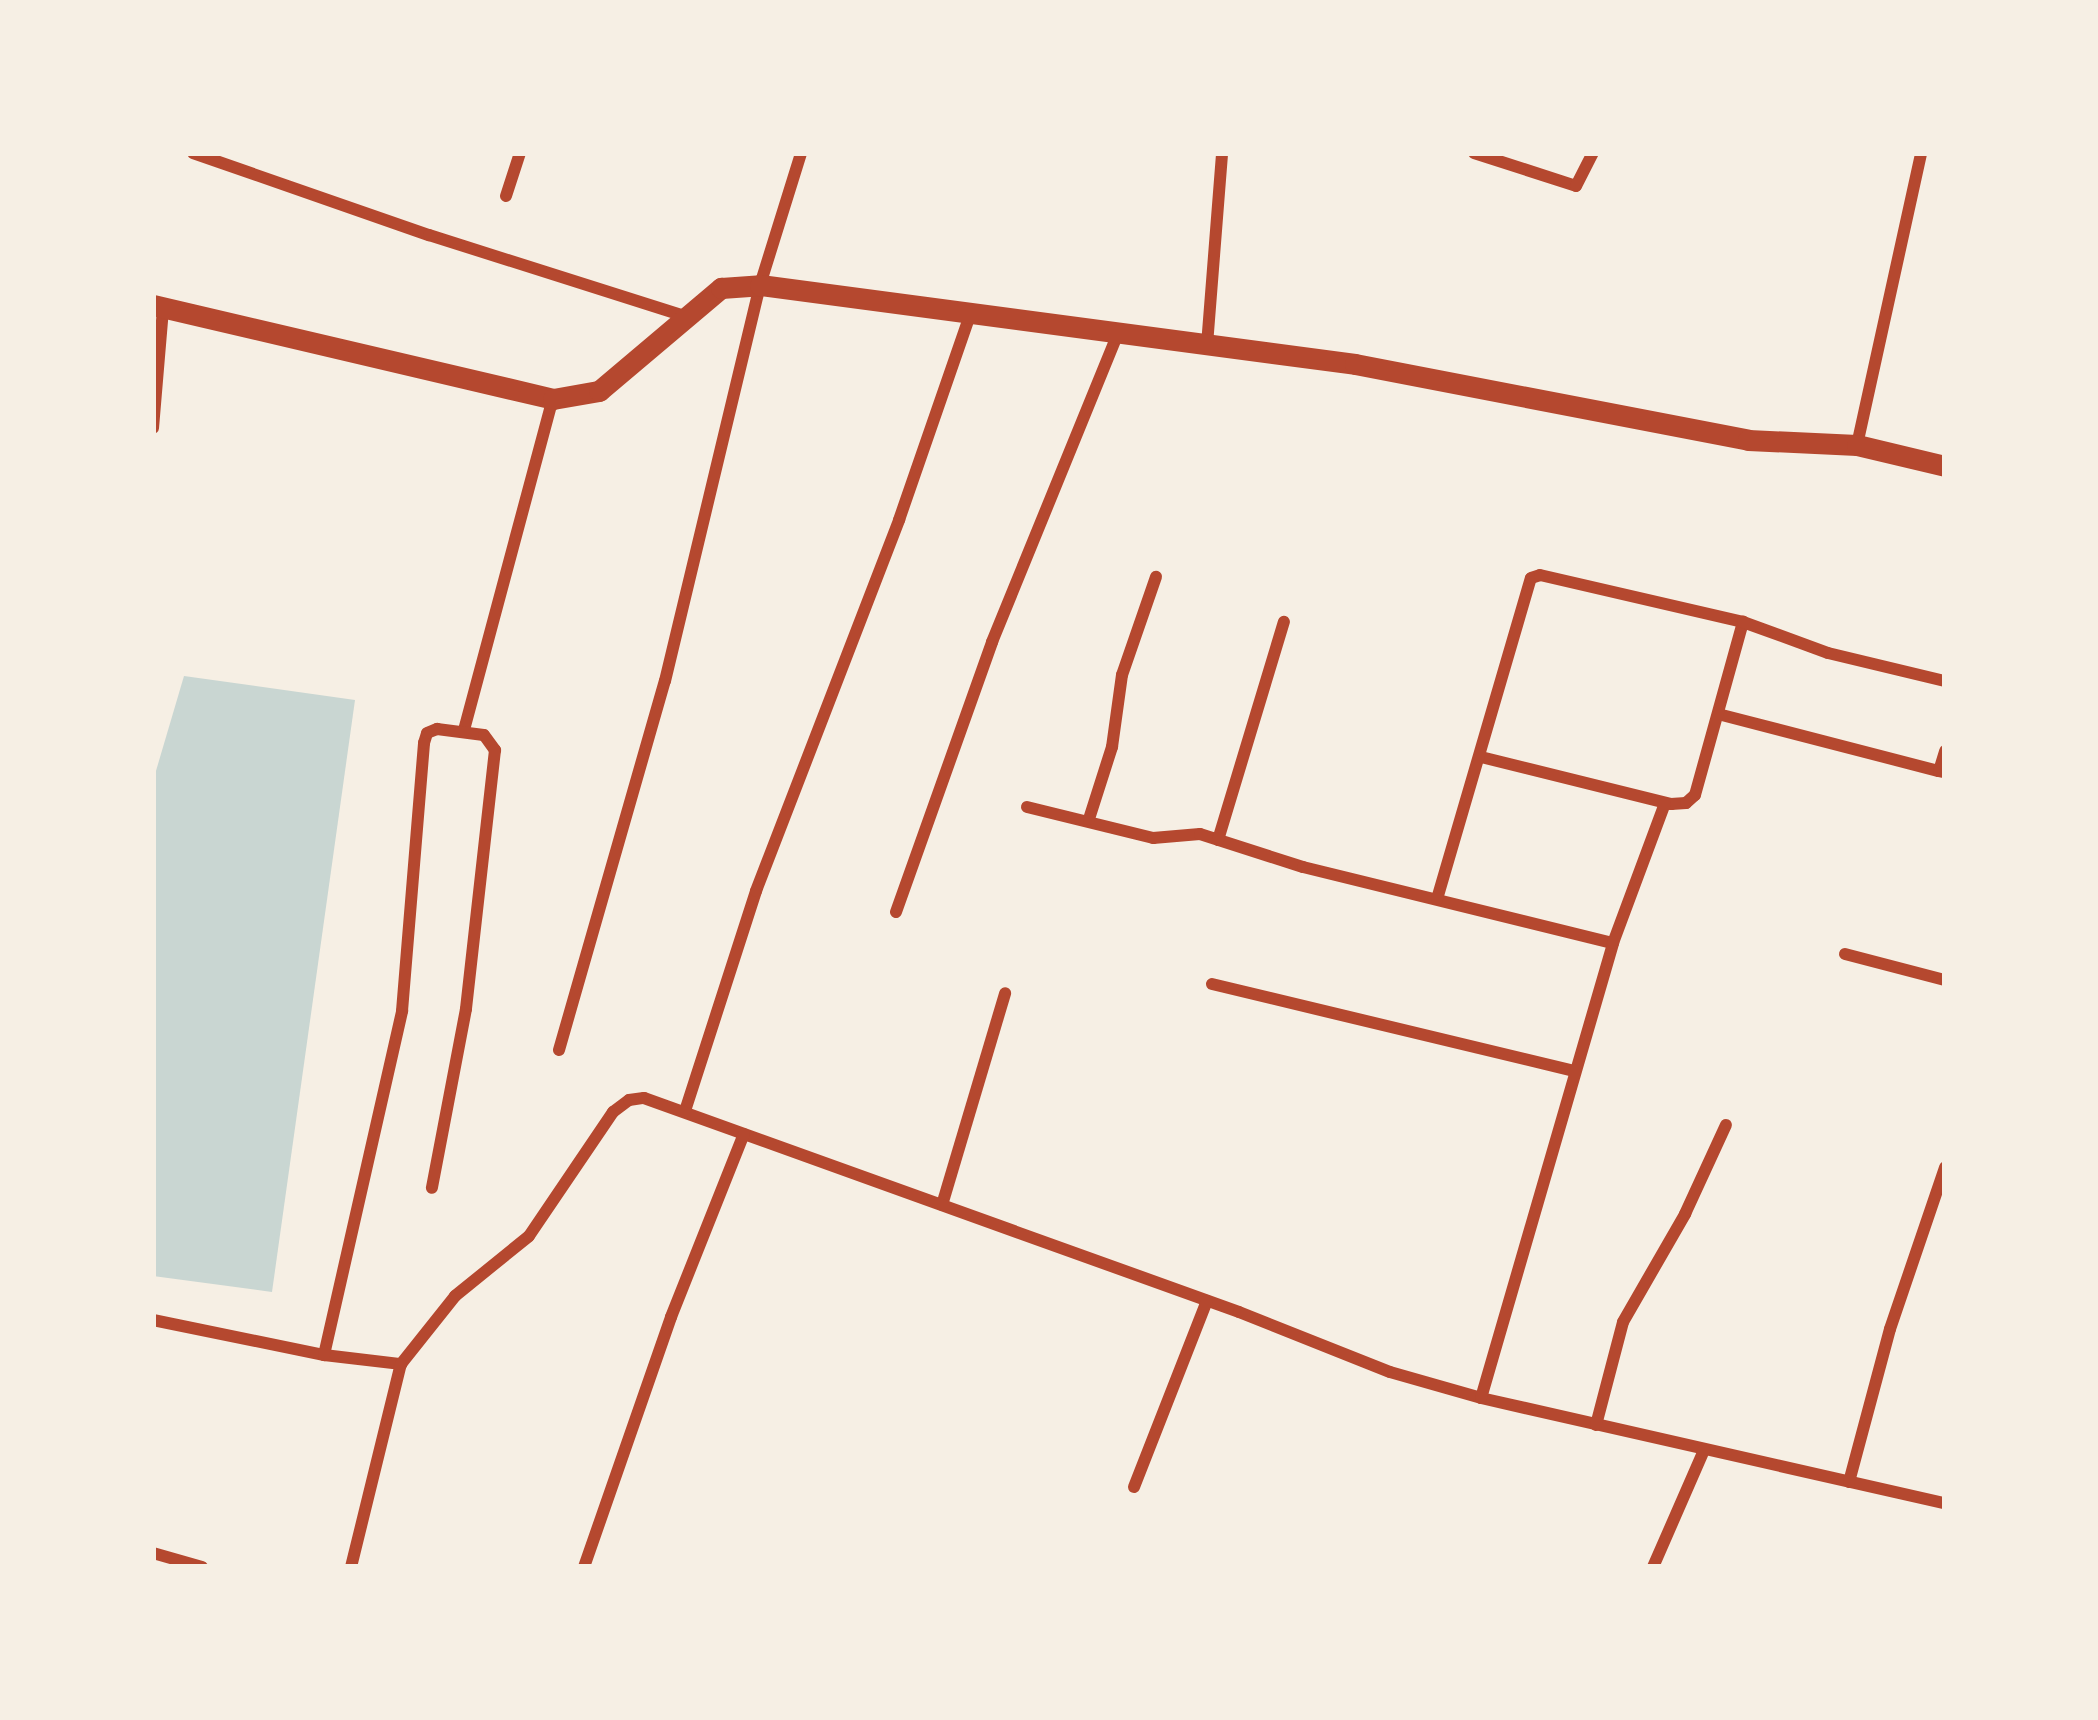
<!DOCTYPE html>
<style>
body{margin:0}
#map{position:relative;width:2098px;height:1720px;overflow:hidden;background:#f6efe4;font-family:Manrope,sans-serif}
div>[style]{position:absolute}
.water>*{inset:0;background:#c9d6d2}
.minor>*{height:12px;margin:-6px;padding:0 6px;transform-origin:6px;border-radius:6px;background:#b5482f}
.tertiary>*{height:21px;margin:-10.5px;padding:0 10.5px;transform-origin:10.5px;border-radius:10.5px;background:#b5482f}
span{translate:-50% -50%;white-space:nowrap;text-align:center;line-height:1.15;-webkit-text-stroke:12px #f6efe4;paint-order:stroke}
.frame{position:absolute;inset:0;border:156px solid #f6efe4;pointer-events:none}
</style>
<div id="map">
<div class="water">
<div style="clip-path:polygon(184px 676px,355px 700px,272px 1292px,153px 1276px,153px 781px)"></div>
</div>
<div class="minor">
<div style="left:193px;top:153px;width:250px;rotate:19.2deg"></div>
<div style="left:429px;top:235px;width:268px;rotate:17.6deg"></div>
<div style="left:1474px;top:153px;width:107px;rotate:17.9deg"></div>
<div style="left:1576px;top:186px;width:37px;rotate:-63deg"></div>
<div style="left:506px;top:196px;width:45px;rotate:-72deg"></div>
<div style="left:1207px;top:345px;width:193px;rotate:-85.5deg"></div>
<div style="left:153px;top:428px;width:120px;rotate:-85.2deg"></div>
<div style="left:1857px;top:445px;width:299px;rotate:-77.6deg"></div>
<div style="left:1718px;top:714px;width:228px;rotate:14.5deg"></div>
<div style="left:464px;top:730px;width:343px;rotate:-75deg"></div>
<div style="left:1481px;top:757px;width:196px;rotate:13.9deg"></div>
<div style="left:1671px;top:804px;width:15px;rotate:-4deg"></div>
<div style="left:1686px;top:803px;width:12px;rotate:-42deg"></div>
<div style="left:1695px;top:795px;width:180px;rotate:-74.5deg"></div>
<div style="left:1944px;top:772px;width:5px;rotate:-169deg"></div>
<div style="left:1939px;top:771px;width:21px;rotate:-73deg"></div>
<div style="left:1027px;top:807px;width:130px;rotate:13.8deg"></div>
<div style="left:1153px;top:838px;width:47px;rotate:-4.9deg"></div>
<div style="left:1200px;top:834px;width:108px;rotate:17.8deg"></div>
<div style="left:1303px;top:867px;width:319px;rotate:13.8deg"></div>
<div style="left:1089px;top:819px;width:76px;rotate:-72.3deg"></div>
<div style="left:1112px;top:747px;width:73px;rotate:-82.1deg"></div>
<div style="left:1122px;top:675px;width:104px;rotate:-70.9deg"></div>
<div style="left:1218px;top:840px;width:228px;rotate:-73.2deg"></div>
<div style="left:1437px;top:899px;width:334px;rotate:-73.7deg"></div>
<div style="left:1531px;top:578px;width:9px;rotate:-18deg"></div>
<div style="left:1540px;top:575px;width:208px;rotate:13deg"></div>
<div style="left:1743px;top:622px;width:90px;rotate:20deg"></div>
<div style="left:1828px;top:653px;width:120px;rotate:13.5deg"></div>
<div style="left:896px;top:912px;width:287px;rotate:-70.4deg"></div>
<div style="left:992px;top:642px;width:331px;rotate:-67.8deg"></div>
<div style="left:1845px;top:954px;width:103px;rotate:14.6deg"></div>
<div style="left:1212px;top:984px;width:372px;rotate:13.5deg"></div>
<div style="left:559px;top:1050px;width:384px;rotate:-74deg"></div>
<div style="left:665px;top:681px;width:407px;rotate:-76.5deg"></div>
<div style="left:760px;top:285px;width:138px;rotate:-72.7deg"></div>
<div style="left:685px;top:1111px;width:231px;rotate:-72.1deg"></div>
<div style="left:756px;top:891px;width:398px;rotate:-68.9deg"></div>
<div style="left:899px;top:520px;width:217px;rotate:-70.9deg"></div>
<div style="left:942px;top:1205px;width:221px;rotate:-73.4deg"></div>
<div style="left:153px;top:1320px;width:175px;rotate:11.6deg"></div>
<div style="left:324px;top:1355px;width:78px;rotate:6.7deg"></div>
<div style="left:401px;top:1364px;width:87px;rotate:-51.5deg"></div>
<div style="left:455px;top:1296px;width:95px;rotate:-39deg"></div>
<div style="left:529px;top:1236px;width:150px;rotate:-55.9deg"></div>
<div style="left:613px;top:1112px;width:20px;rotate:-37deg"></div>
<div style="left:629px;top:1100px;width:15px;rotate:-8deg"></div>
<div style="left:644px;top:1098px;width:632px;rotate:19.78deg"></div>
<div style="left:1239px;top:1312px;width:162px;rotate:21.7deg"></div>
<div style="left:1390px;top:1372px;width:95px;rotate:15.9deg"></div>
<div style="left:1481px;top:1398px;width:476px;rotate:12.8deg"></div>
<div style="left:324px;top:1355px;width:353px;rotate:-77.2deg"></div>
<div style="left:402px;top:1011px;width:269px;rotate:-85.3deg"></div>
<div style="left:424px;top:743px;width:10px;rotate:-73deg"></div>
<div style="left:427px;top:733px;width:11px;rotate:-22deg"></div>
<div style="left:437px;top:729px;width:47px;rotate:7.3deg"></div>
<div style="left:484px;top:735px;width:19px;rotate:54deg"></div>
<div style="left:495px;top:750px;width:261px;rotate:96.4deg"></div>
<div style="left:466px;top:1009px;width:182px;rotate:100.8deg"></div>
<div style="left:1481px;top:1398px;width:474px;rotate:-73.8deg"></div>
<div style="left:1613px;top:943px;width:149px;rotate:-69.6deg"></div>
<div style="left:1596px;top:1425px;width:106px;rotate:-75.3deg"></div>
<div style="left:1623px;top:1322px;width:125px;rotate:-60.1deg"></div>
<div style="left:1685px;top:1214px;width:98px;rotate:-65.3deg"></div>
<div style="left:1849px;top:1482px;width:158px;rotate:-75deg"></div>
<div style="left:1890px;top:1329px;width:171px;rotate:-71.2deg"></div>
<div style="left:1134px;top:1487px;width:200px;rotate:-68.6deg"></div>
<div style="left:153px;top:1553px;width:51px;rotate:15.9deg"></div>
<div style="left:351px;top:1567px;width:209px;rotate:-76.2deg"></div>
<div style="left:584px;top:1567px;width:265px;rotate:-70.8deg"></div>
<div style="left:671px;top:1317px;width:197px;rotate:-68.3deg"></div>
<div style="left:1653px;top:1567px;width:128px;rotate:-66.4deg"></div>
</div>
<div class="tertiary">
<div style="left:153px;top:305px;width:411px;rotate:13.2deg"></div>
<div style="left:553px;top:399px;width:47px;rotate:-9.9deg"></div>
<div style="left:599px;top:391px;width:160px;rotate:-40.2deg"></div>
<div style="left:721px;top:288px;width:39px;rotate:-4deg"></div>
<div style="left:760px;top:285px;width:600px;rotate:7.56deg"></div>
<div style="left:1355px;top:364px;width:400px;rotate:10.9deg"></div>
<div style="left:1748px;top:440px;width:109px;rotate:2.6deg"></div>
<div style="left:1857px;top:445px;width:90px;rotate:13.4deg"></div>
</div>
<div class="frame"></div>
</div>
